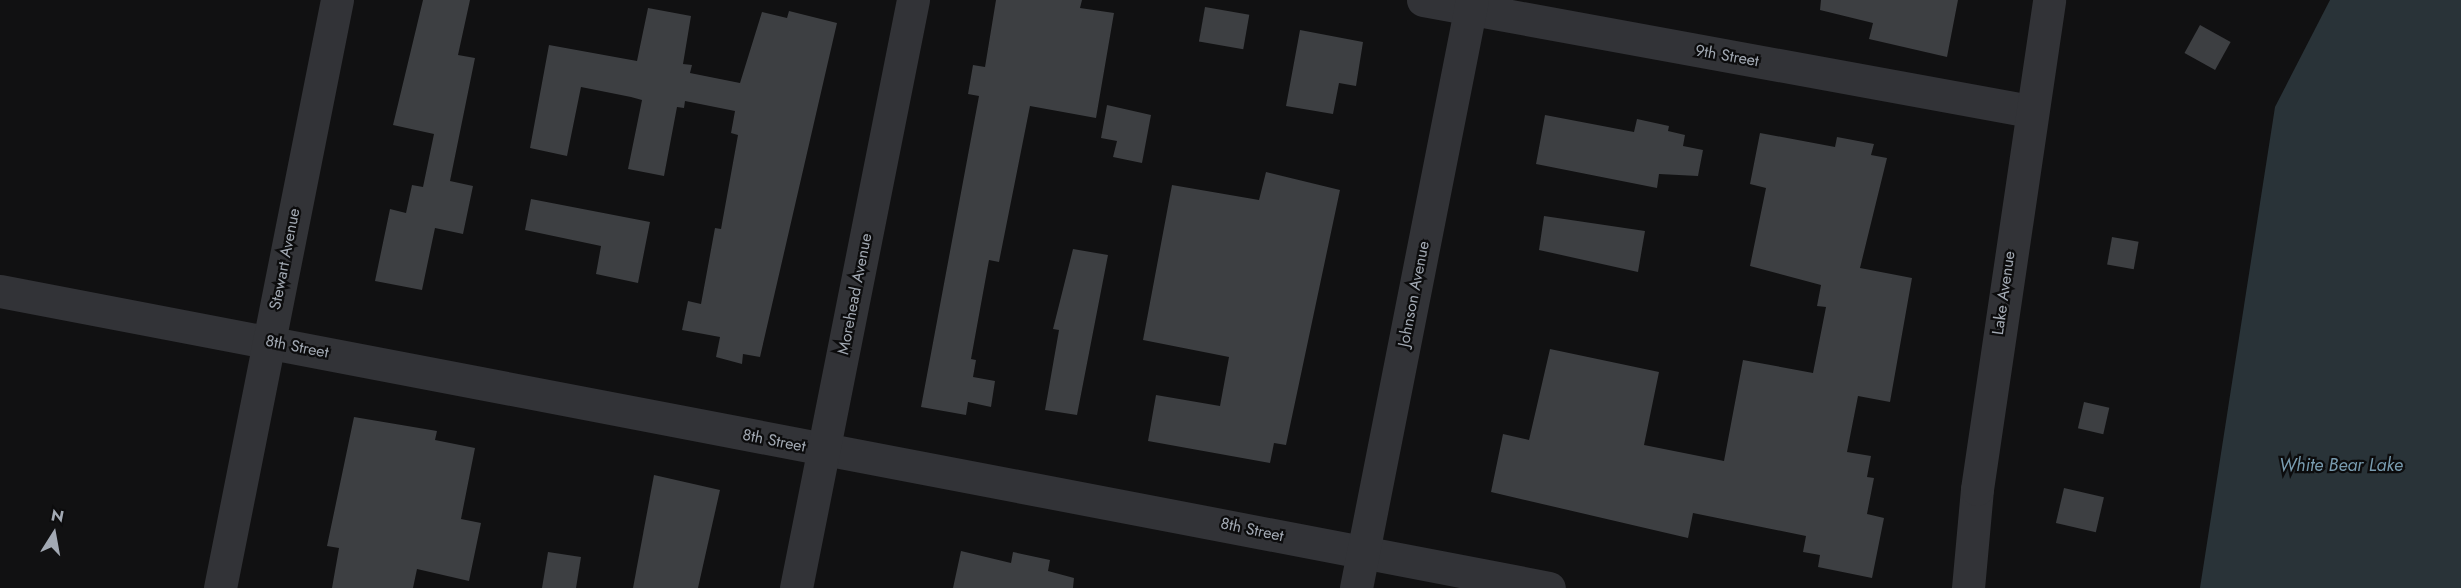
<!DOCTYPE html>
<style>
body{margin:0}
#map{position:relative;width:2461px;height:588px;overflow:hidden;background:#111112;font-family:Jost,sans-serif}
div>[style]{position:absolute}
.water>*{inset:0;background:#293338}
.building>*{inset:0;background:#3d3f42;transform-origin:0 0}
.street>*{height:33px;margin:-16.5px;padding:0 16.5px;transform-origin:16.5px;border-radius:16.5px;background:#323337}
span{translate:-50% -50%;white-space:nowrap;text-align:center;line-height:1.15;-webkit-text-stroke:4.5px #0c0c0d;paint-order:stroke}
.street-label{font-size:16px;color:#a2a9b3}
.water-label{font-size:18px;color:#789baf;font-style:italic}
.north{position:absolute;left:24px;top:504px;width:60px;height:60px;-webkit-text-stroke:4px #0c0c0d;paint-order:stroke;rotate:11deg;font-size:16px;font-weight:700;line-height:24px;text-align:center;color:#a2a9b3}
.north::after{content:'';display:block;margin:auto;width:21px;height:27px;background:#a2a9b3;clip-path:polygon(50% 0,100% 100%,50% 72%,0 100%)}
</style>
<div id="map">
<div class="water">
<div style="clip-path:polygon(2330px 0,2461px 0,2461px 588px,2200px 588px,2275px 107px)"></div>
</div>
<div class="building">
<div style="clip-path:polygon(423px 0,470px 0,458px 55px,475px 58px,450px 181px,473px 186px,463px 234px,435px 228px,422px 290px,375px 281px,390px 209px,406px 213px,412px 185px,423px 187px,434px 134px,393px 125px)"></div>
<div style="clip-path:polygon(996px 0,1082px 0,1080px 8px,1114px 13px,1096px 118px,1030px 106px,999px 262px,989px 260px,971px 359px,976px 360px,973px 377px,995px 381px,991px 407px,968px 402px,966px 415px,921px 407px,979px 96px,968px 94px,973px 65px,985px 67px)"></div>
<div style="clip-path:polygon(1821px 0,1958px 0,1947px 57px,1869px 39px,1873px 23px,1820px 10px)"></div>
<div style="left:1205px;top:7px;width:45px;height:35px;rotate:10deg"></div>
<div style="clip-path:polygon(648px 8px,691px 16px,683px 64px,692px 65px,690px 73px,740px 83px,762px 12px,787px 18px,789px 11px,837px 23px,760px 357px,743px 354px,742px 364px,716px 357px,720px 337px,682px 330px,688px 301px,701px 304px,715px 228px,721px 229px,738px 135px,731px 133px,735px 111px,685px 101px,684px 108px,677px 107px,664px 176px,628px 169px,642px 100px,631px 97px,581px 87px,567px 156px,530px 148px,549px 45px,637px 61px)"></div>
<div style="left:2200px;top:25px;width:35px;height:32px;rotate:29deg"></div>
<div style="clip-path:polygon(1300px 30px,1363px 42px,1356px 86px,1339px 83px,1333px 114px,1286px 106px)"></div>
<div style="clip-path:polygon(1107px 105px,1151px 115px,1142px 163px,1113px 157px,1117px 141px,1101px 138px)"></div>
<div style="clip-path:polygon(1545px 115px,1634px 132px,1637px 119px,1669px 126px,1668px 131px,1685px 135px,1683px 146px,1703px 150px,1698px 176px,1659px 174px,1657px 188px,1536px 164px)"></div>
<div style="clip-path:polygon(1760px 133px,1835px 147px,1837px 137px,1874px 144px,1871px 155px,1887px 158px,1860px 268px,1912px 278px,1890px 402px,1858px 396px,1847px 452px,1871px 456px,1867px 477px,1874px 478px,1867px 514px,1884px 518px,1872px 578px,1818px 567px,1820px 555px,1803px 552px,1806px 536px,1693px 513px,1688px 538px,1491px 492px,1503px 434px,1529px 440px,1550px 349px,1659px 372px,1644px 445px,1724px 461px,1743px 360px,1813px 373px,1826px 307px,1817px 306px,1821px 285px,1750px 266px,1766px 188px,1750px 184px)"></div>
<div style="clip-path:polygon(1266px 172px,1340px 190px,1286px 445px,1274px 443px,1270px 463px,1148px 441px,1156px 395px,1220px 406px,1229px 357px,1143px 340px,1172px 185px,1259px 200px)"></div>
<div style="clip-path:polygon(531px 199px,650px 222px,638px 283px,596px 274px,601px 246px,525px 230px)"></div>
<div style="clip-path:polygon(1544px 216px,1645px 231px,1638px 272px,1539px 250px)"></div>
<div style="left:2112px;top:237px;width:27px;height:28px;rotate:10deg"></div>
<div style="clip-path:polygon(1073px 249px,1108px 255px,1077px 415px,1045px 410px,1059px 330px,1053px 329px)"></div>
<div style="left:2084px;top:402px;width:26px;height:27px;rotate:13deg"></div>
<div style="clip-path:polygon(354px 417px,437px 431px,435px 440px,475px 448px,461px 519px,481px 523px,469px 581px,417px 569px,413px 588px,332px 588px,339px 548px,327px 546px)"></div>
<div style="clip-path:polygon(654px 475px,720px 490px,698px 588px,633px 588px)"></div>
<div style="left:2064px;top:488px;width:41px;height:36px;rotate:13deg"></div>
<div style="clip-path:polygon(961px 551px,1011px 563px,1013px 552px,1050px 560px,1048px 571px,1074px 578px,1073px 588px,953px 588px)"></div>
<div style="clip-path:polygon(548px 552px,581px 557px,576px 588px,542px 588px)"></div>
</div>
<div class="street">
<div style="left:1423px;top:0;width:617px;rotate:10.36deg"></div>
<div style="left:0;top:291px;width:1577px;rotate:10.85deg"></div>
<div style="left:220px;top:588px;width:600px;rotate:-78.75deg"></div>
<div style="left:796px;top:588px;width:600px;rotate:-78.75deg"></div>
<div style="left:1356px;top:588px;width:599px;rotate:-78.84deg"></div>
<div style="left:1968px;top:588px;width:99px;rotate:-84.8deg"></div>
<div style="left:1977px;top:489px;width:494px;rotate:-81.6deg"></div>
</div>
<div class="street-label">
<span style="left:1727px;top:56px;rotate:10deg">9th Street</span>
<span style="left:285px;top:259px;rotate:-79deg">Stewart Avenue</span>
<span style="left:2004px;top:293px;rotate:-82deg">Lake Avenue</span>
<span style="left:855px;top:294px;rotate:-79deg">Morehead Avenue</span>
<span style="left:1414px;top:294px;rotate:-79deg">Johnson Avenue</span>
<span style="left:297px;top:347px;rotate:11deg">8th Street</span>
<span style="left:774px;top:441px;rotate:11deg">8th Street</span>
<span style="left:1252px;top:530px;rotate:12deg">8th Street</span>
</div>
<div class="water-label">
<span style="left:2341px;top:465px">White Bear Lake</span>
</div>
<div class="north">N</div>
</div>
